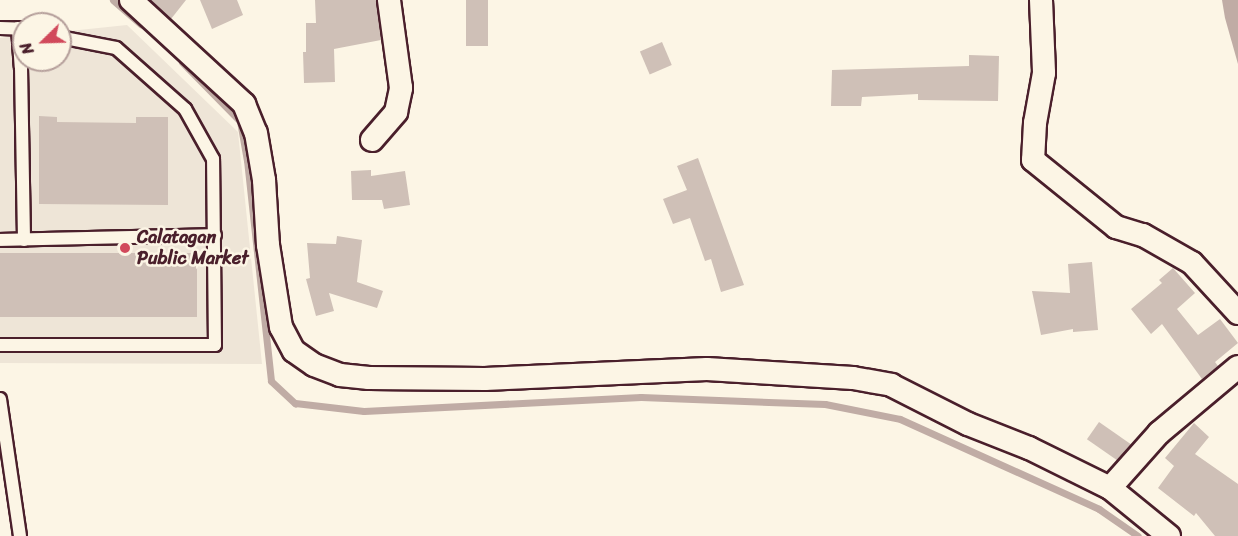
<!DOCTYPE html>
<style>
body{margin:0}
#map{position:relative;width:1238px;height:536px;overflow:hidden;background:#fcf5e5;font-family:Sriracha,sans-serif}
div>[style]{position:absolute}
.built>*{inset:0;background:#eee5d7}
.water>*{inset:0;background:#c0aca5}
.stream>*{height:7px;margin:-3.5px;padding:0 3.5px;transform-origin:3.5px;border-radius:3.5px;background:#c0aca5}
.building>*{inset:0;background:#cfc0b7;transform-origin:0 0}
.roads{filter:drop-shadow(2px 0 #4a1f2b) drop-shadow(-2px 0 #4a1f2b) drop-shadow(0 2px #4a1f2b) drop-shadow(0 -2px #4a1f2b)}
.lane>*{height:12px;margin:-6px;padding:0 6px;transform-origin:6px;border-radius:6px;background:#fcf5e5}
.street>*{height:22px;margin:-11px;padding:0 11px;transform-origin:11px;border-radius:11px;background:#fcf5e5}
.dots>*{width:16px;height:16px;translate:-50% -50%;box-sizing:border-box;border:3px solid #fcf5e5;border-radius:50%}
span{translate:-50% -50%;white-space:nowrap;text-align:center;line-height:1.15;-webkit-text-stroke:5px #fcf5e5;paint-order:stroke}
.poi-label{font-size:18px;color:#4a1f2b;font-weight:700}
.left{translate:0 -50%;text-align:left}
.north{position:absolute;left:12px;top:12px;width:60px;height:60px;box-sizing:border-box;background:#fcf5e5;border:2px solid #b59f9b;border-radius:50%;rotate:247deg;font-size:16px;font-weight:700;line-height:24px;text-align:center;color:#4a1f2b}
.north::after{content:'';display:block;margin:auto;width:21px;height:27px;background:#d1495b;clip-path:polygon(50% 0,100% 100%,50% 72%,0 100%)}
</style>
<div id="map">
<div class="built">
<div style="clip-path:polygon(127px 25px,238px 132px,262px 364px,0 363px,0 38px,24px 35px,24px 60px,60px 60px,60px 32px)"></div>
</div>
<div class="water">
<div style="clip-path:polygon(1222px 0,1238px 0,1238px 64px,1225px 18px)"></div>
</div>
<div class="stream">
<div style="left:113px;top:0;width:37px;rotate:41deg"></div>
<div style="left:182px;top:62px;width:83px;rotate:45.5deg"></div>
<div style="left:240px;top:121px;width:40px;rotate:80deg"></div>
<div style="left:247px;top:160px;width:222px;rotate:83.8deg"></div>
<div style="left:271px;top:381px;width:33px;rotate:43deg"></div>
<div style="left:295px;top:403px;width:69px;rotate:6.6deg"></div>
<div style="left:364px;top:411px;width:277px;rotate:-2.9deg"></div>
<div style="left:641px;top:397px;width:184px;rotate:2.2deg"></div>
<div style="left:825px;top:404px;width:76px;rotate:11.3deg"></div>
<div style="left:900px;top:419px;width:218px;rotate:24.3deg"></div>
<div style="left:1099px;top:509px;width:47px;rotate:34.7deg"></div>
</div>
<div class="building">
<div style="clip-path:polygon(151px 0,186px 0,171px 19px)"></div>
<div style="clip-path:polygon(200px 0,237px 0,243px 15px,212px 29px)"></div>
<div style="clip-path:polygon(315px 0,376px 0,381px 40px,334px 49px,335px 82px,304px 83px,303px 52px,306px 52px,306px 23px,316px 23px)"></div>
<div style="left:466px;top:0;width:22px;height:46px"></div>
<div style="left:662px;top:42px;width:25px;height:24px;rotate:67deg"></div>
<div style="clip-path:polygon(969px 55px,999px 56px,998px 101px,918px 100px,918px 94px,862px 97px,861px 106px,831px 106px,832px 70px,969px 66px)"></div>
<div style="clip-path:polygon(39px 116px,57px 117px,57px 122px,136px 123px,136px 117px,168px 117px,168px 205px,39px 204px)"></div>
<div style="clip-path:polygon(698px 158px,744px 285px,721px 292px,711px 259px,705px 261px,690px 218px,673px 224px,663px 199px,687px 190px,677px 166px)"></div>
<div style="clip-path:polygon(371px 170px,371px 176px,405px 171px,410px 205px,384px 209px,382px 200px,352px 200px,351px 171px)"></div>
<div style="clip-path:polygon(337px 236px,362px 240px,357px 282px,383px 291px,377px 308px,329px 293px,334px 311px,316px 316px,306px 279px,310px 278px,307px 243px,336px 244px)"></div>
<div style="left:0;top:253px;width:197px;height:64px"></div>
<div style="clip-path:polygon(1092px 262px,1098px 330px,1073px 332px,1073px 329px,1041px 335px,1032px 291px,1070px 293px,1068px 264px)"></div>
<div style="clip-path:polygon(1173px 268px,1195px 293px,1177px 309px,1198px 335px,1220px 319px,1238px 343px,1215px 362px,1218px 366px,1202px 379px,1162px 324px,1151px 334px,1131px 309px,1162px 283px,1159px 280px)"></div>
<div style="left:1099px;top:422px;width:39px;height:21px;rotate:35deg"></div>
<div style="clip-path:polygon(1194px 423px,1209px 437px,1195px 454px,1238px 484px,1238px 536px,1215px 536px,1196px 513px,1194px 516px,1158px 488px,1174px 466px,1165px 458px)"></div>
</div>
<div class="roads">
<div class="lane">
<div style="left:0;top:28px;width:24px;rotate:2deg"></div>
<div style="left:18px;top:28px;width:39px;rotate:86deg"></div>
<div style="left:21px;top:67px;width:173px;rotate:89deg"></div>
<div style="left:0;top:240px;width:215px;rotate:-1.3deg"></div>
<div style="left:0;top:345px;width:215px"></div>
<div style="left:215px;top:345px;width:186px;rotate:-90.6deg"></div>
<div style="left:213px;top:159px;width:57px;rotate:-119.2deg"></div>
<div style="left:185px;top:109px;width:92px;rotate:-138.5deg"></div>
<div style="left:116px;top:48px;width:57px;rotate:-168.9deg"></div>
<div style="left:0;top:399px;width:138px;rotate:81.7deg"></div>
</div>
<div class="street">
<div style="left:131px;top:0;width:154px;rotate:42.6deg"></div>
<div style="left:244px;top:104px;width:31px;rotate:68deg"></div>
<div style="left:256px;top:133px;width:48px;rotate:80.3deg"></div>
<div style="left:264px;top:180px;width:65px;rotate:86.5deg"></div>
<div style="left:268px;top:245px;width:83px;rotate:81deg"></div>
<div style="left:281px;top:327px;width:27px;rotate:62deg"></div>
<div style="left:294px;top:351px;width:24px;rotate:35deg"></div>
<div style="left:314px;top:365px;width:28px;rotate:21deg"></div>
<div style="left:340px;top:375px;width:29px;rotate:6deg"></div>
<div style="left:369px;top:378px;width:116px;rotate:0.5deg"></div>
<div style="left:485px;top:379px;width:222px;rotate:-2.6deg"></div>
<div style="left:707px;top:369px;width:146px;rotate:3.5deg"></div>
<div style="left:853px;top:378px;width:39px;rotate:10deg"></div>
<div style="left:891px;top:385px;width:86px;rotate:26.9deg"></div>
<div style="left:968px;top:424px;width:66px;rotate:21.5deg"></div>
<div style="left:1029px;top:448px;width:90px;rotate:26.3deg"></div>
<div style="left:1110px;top:488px;width:76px;rotate:39.1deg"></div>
<div style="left:1041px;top:0;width:73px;rotate:87.6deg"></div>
<div style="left:1044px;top:73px;width:51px;rotate:100.2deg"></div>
<div style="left:1035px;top:123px;width:37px;rotate:93deg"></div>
<div style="left:1033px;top:160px;width:107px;rotate:38.9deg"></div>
<div style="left:1116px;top:227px;width:28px;rotate:17deg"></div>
<div style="left:1143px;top:235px;width:56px;rotate:29.7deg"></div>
<div style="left:1192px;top:263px;width:68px;rotate:47.4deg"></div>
<div style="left:372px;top:140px;width:37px;rotate:-49deg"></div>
<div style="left:396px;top:112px;width:25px;rotate:-78deg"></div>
<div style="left:401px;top:88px;width:89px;rotate:-97.8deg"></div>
<div style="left:1110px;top:488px;width:74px;rotate:-48.3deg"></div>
<div style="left:1159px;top:433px;width:103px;rotate:-39.9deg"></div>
</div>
</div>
<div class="dots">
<div style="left:125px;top:248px;background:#d1495b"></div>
</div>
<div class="poi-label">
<span class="left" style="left:137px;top:248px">Calatagan<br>Public Market</span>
</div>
<div class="north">N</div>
</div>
